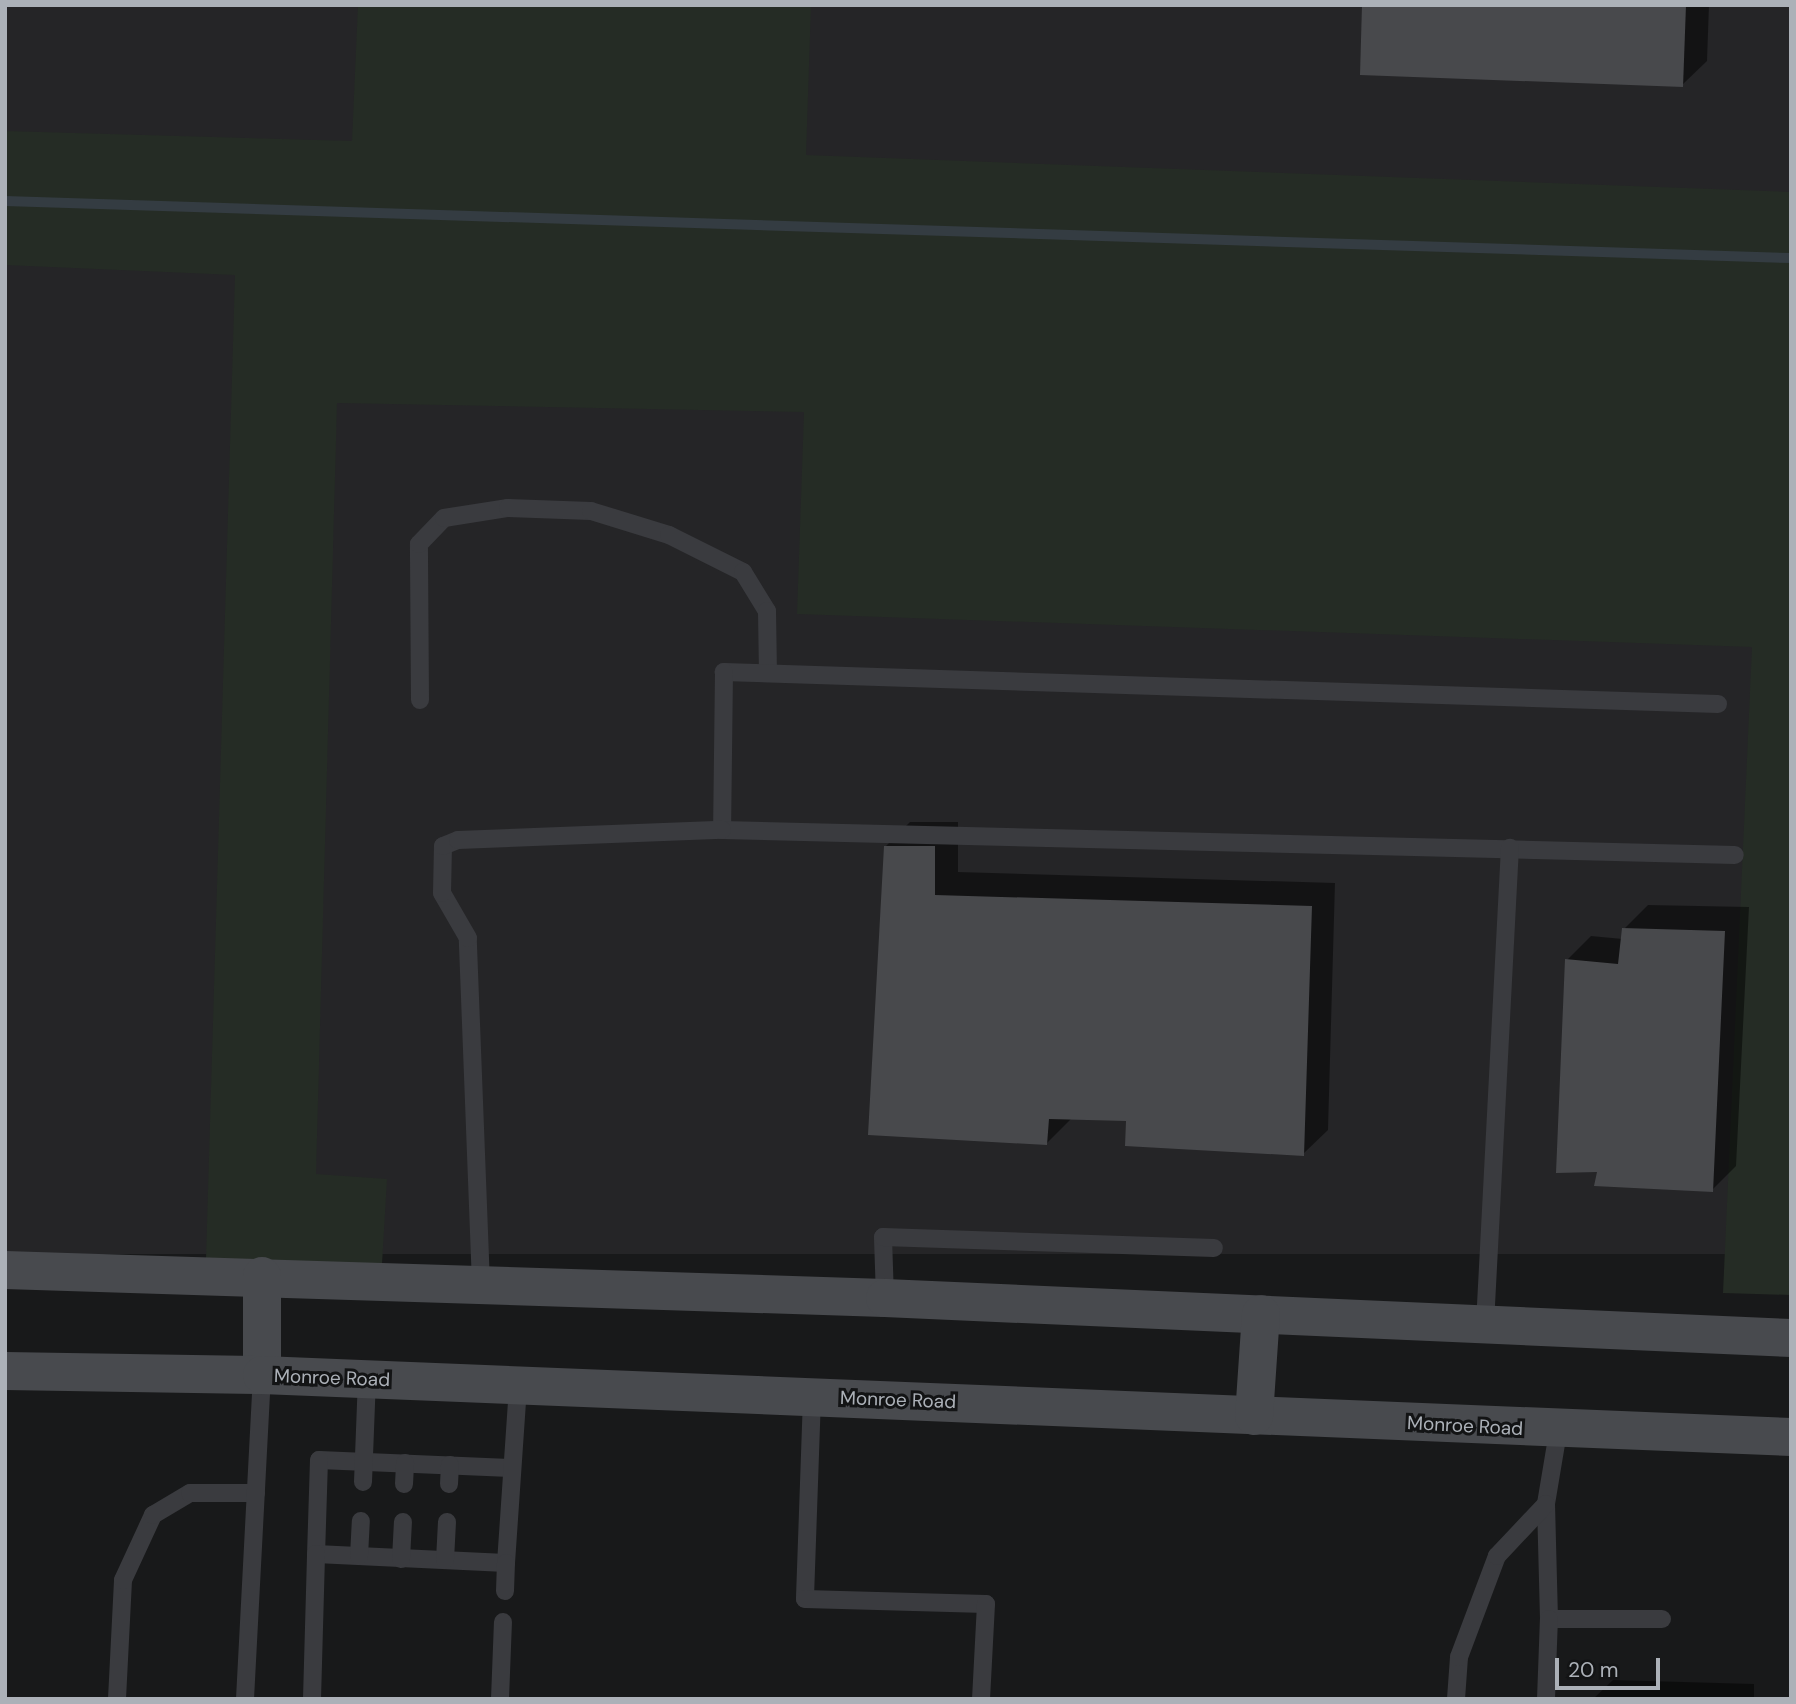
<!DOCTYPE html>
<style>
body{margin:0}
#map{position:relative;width:1796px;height:1704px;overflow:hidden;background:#18191a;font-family:"DM Sans",sans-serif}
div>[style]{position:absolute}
.built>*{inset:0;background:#252527;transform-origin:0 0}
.green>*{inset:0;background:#252c25}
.shadow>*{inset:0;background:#0007}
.stream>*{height:10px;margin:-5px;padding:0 5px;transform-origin:5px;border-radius:5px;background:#343c42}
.building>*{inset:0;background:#48494c}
.lane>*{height:18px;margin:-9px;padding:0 9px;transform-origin:9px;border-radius:9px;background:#3a3b3f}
.secondary>*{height:38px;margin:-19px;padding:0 19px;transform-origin:19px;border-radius:19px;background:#484a4e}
span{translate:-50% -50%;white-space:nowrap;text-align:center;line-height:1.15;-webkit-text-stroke:6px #131415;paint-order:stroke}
.street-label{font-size:19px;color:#acb1b8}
.frame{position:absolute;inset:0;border:7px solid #acb1b8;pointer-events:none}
.scale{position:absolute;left:1555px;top:1658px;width:105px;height:32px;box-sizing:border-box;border:4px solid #acb1b8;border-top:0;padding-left:9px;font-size:21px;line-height:24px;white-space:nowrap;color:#acb1b8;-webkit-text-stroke:5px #131415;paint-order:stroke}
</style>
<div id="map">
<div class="built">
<div style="left:5px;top:5px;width:1786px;height:1249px"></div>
</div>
<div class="green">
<div style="clip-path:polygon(358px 5px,811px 5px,806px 155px,1791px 192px,1791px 1295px,1723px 1293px,1752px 647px,797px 614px,804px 412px,337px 403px,316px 1174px,387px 1179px,382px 1264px,206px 1259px,235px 275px,5px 265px,5px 131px,352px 141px)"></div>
</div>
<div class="shadow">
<div style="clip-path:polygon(1364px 5px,1709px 5px,1707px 61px,1682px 85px)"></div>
<div style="clip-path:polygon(910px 822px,958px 822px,958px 872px,1335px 883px,1328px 1130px,1303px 1154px,1128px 1120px,1072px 1118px,1047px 1143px,886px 846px)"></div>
<div style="clip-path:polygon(1648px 905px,1749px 907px,1736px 1166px,1712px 1190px,1599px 1170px,1567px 960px,1591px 936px,1623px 939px,1624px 929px)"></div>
<div style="clip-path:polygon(1613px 1680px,1754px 1684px,1754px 1699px,1593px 1699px)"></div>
</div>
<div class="stream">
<div style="left:5px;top:201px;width:1787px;rotate:1.83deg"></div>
</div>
<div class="building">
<div style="clip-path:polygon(1362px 5px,1686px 5px,1683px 87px,1360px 75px)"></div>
<div style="clip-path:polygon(884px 846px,935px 846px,935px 895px,1312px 906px,1304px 1156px,1125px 1146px,1126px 1121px,1049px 1119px,1047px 1145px,868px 1135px)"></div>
<div style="clip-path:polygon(1622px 928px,1725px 931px,1713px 1192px,1594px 1186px,1597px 1172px,1556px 1173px,1565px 959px,1618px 964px)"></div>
</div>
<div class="lane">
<div style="left:420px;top:700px;width:156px;rotate:-90.4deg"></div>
<div style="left:419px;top:544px;width:36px;rotate:-46deg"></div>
<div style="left:444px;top:518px;width:65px;rotate:-8.9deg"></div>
<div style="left:508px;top:508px;width:83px;rotate:2.1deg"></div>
<div style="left:591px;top:511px;width:82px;rotate:17.1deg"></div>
<div style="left:669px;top:535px;width:83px;rotate:26.6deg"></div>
<div style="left:743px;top:572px;width:46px;rotate:58.4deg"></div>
<div style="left:767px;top:611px;width:62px;rotate:89.1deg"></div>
<div style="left:1718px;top:704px;width:995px;rotate:-178.16deg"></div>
<div style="left:724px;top:672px;width:158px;rotate:90.7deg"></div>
<div style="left:722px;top:830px;width:1013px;rotate:1.41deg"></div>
<div style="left:481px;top:1284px;width:346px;rotate:-92.2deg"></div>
<div style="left:468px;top:938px;width:52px;rotate:-120deg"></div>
<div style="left:442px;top:893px;width:47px;rotate:-88.8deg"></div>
<div style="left:443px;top:846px;width:16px;rotate:-22deg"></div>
<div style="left:458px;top:840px;width:264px;rotate:-2.2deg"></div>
<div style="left:885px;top:1298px;width:61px;rotate:-91.9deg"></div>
<div style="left:883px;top:1237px;width:331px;rotate:1.9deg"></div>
<div style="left:1485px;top:1324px;width:477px;rotate:-87deg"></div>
<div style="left:812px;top:1397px;width:202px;rotate:92deg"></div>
<div style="left:805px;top:1599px;width:181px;rotate:1.6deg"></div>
<div style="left:986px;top:1604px;width:95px;rotate:93deg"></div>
<div style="left:1558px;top:1432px;width:73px;rotate:99.5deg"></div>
<div style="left:1546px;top:1504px;width:115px;rotate:88.5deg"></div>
<div style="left:1549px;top:1619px;width:113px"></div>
<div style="left:511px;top:1468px;width:192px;rotate:-177.6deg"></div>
<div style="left:319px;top:1460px;width:94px;rotate:91.8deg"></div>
<div style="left:316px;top:1554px;width:190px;rotate:2.7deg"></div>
<div style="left:506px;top:1563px;width:178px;rotate:-86.1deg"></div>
<div style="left:363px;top:1482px;width:102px;rotate:-87.8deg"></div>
<div style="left:404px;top:1484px;width:21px;rotate:-87deg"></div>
<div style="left:449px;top:1484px;width:19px;rotate:-87deg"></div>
<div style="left:359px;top:1556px;width:35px;rotate:-87deg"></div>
<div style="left:401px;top:1559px;width:37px;rotate:-87deg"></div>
<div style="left:445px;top:1560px;width:38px;rotate:-87deg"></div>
<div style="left:505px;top:1591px;width:28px;rotate:-88deg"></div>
<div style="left:117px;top:1699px;width:119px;rotate:-87.1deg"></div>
<div style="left:123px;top:1580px;width:72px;rotate:-65.2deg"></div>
<div style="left:153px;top:1515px;width:43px;rotate:-30.7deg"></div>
<div style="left:190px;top:1493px;width:66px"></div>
<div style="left:245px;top:1699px;width:324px;rotate:-87deg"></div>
<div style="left:312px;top:1699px;width:145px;rotate:-88.4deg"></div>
<div style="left:500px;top:1699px;width:77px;rotate:-87.8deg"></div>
<div style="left:1456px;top:1699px;width:42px;rotate:-85.9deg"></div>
<div style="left:1459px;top:1657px;width:108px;rotate:-69.4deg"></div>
<div style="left:1497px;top:1556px;width:71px;rotate:-46.7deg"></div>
<div style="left:1546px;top:1699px;width:80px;rotate:-87.9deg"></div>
</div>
<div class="secondary">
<div style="left:5px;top:1270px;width:880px;rotate:1.82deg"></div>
<div style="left:885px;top:1298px;width:907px;rotate:2.53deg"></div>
<div style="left:262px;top:1276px;width:99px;rotate:90deg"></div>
<div style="left:5px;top:1371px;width:257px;rotate:0.9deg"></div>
<div style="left:262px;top:1375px;width:1530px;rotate:2.32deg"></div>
<div style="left:1254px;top:1416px;width:102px;rotate:-86.1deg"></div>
</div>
<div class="street-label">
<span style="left:332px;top:1378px;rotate:2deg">Monroe Road</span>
<span style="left:898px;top:1400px;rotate:2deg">Monroe Road</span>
<span style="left:1465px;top:1426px;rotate:3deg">Monroe Road</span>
</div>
<div class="frame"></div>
<div class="scale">20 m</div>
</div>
